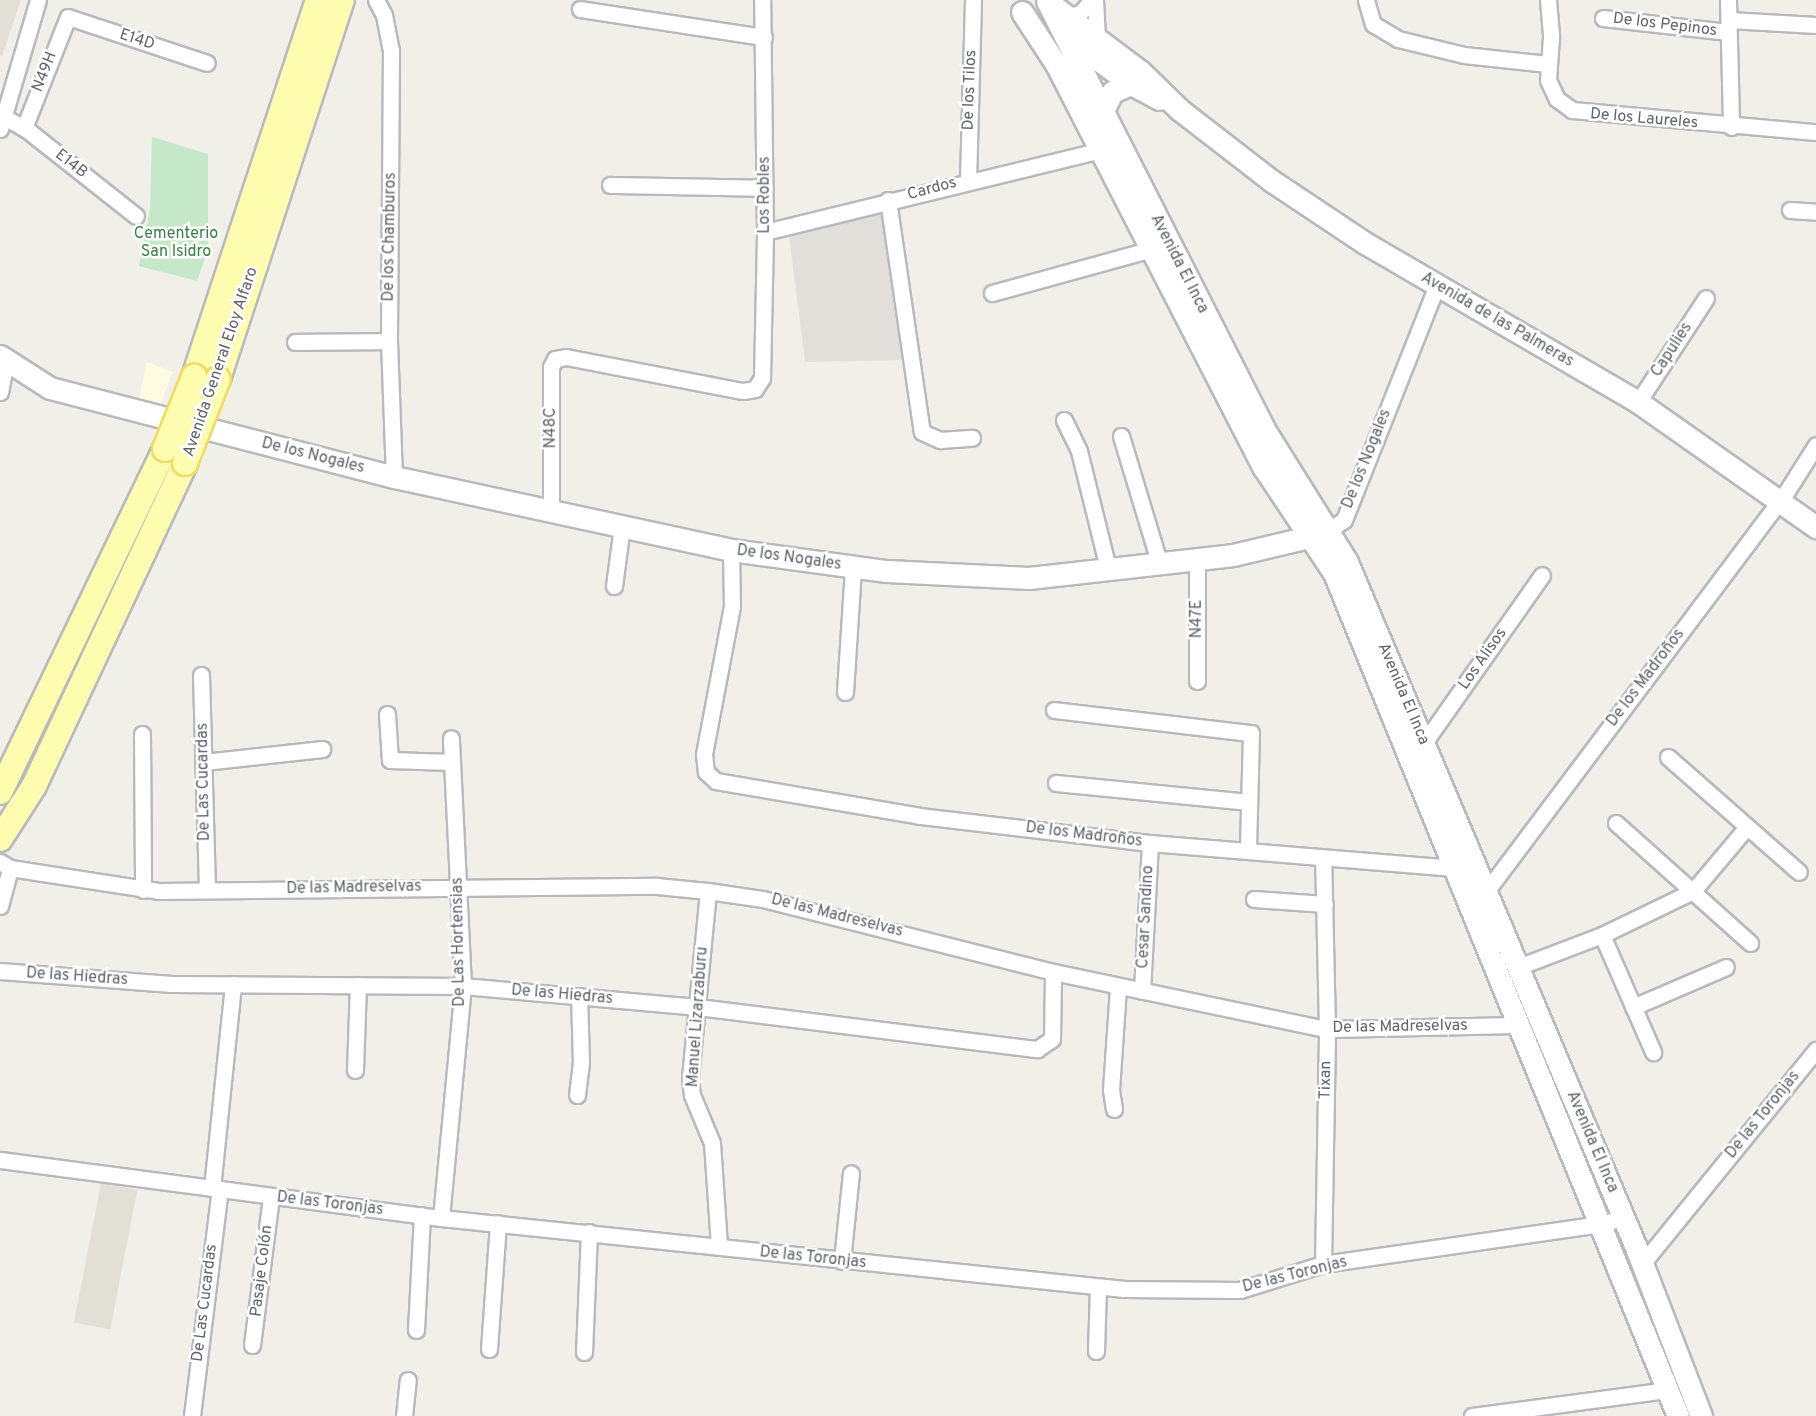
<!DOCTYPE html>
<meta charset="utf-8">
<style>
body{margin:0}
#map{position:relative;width:1816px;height:1416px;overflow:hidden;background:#f1f0e8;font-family:Overpass,sans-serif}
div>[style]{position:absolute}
.commercial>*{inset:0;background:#fefbe0}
.industrial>*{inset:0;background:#e0dfda}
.education>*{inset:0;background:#e1dfd6;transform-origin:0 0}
.green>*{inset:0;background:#c5e8c9}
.roads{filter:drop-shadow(2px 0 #b8b9be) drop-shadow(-2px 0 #b8b9be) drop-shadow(0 2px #b8b9be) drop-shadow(0 -2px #b8b9be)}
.street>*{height:15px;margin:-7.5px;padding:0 7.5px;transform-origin:7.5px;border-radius:7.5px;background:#fff}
.secondary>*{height:21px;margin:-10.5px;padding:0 10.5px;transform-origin:10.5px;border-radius:10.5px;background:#fff}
.primary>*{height:24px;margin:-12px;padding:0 12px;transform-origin:12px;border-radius:12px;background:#fefcaf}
.bridges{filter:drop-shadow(2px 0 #f1db60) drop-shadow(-2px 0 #f1db60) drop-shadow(0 2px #f1db60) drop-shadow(0 -2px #f1db60)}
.primary-bridge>*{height:24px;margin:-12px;padding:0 12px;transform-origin:12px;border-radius:12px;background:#fefcaf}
span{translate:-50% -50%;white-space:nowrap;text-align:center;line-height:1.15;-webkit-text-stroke:5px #fff;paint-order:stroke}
.street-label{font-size:16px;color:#5f6268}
.park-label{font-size:16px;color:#348142}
</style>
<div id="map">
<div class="commercial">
<div style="clip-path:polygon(147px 362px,173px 372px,160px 405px,139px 398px)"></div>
</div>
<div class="industrial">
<div style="clip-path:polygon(881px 210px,904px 360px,805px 362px,789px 235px)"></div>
</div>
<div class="education">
<div style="clip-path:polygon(0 0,21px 0,2px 56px,0 55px)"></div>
<div style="left:101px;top:1183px;width:37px;height:142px;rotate:11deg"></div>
</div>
<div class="green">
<div style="clip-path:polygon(152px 137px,208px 154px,208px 249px,197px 281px,139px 266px,150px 209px)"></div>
</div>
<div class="roads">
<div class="street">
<div style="left:376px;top:0;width:17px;rotate:62deg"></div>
<div style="left:384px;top:15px;width:36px;rotate:79deg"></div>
<div style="left:391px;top:50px;width:291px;rotate:90.4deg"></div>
<div style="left:389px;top:341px;width:136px;rotate:87.9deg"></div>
<div style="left:1095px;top:0;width:37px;rotate:87deg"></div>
<div style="left:1366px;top:0;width:25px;rotate:74deg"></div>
<div style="left:1373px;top:24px;width:29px;rotate:31deg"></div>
<div style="left:1398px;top:39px;width:68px;rotate:13.6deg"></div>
<div style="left:1464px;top:55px;width:84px;rotate:6.1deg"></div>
<div style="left:1548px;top:0;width:37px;rotate:85deg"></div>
<div style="left:1551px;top:37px;width:43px;rotate:94deg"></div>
<div style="left:1548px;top:80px;width:21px;rotate:65deg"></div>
<div style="left:1557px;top:99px;width:19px;rotate:36deg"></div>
<div style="left:1572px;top:110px;width:245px;rotate:5.2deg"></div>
<div style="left:1728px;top:0;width:127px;rotate:88.6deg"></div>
<div style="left:580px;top:9px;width:186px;rotate:8.7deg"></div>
<div style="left:1069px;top:16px;width:11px;rotate:-15deg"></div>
<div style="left:1080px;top:13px;width:18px;rotate:-47deg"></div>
<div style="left:1603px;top:18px;width:126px;rotate:6.4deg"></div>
<div style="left:1729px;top:20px;width:87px;rotate:3.3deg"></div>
<div style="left:4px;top:117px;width:25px;rotate:29deg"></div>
<div style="left:26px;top:129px;width:140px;rotate:38.3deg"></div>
<div style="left:24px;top:128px;width:119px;rotate:-68.4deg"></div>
<div style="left:68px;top:17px;width:146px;rotate:18.3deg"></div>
<div style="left:0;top:129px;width:134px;rotate:-73.6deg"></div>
<div style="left:968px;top:180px;width:180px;rotate:-88.4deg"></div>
<div style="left:610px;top:185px;width:155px;rotate:1.1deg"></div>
<div style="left:888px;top:200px;width:234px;rotate:81.7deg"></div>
<div style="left:922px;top:432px;width:20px;rotate:24deg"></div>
<div style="left:940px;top:440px;width:32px;rotate:-4deg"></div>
<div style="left:1790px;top:210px;width:26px;rotate:4deg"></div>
<div style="left:765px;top:232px;width:346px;rotate:-13.7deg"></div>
<div style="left:992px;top:293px;width:166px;rotate:-15.4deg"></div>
<div style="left:295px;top:342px;width:94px;rotate:-0.6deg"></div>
<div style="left:0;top:392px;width:32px;rotate:-79deg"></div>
<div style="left:1638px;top:402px;width:124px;rotate:-56.8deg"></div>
<div style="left:1064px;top:420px;width:34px;rotate:64deg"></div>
<div style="left:1079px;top:451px;width:121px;rotate:76.1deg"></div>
<div style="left:1121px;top:436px;width:132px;rotate:73.2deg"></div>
<div style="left:551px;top:510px;width:143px;rotate:-90deg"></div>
<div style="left:551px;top:367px;width:9px;rotate:-63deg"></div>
<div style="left:555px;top:359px;width:11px;rotate:-10deg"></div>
<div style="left:566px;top:357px;width:180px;rotate:10.9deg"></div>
<div style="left:743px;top:391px;width:12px;rotate:-9deg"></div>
<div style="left:755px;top:389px;width:13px;rotate:-58deg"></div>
<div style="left:762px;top:378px;width:146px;rotate:-88.8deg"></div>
<div style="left:765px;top:232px;width:232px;rotate:-90.7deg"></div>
<div style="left:1328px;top:531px;width:19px;rotate:-35deg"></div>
<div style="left:1344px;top:520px;width:253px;rotate:-68.4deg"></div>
<div style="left:731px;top:550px;width:56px;rotate:89deg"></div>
<div style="left:732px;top:606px;width:151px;rotate:100.7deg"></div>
<div style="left:704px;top:754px;width:18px;rotate:84deg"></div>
<div style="left:706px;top:772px;width:13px;rotate:42deg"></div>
<div style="left:716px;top:781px;width:207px;rotate:9.7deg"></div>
<div style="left:920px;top:816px;width:232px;rotate:6.7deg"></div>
<div style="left:1150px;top:843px;width:305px;rotate:4.7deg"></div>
<div style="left:1197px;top:557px;width:124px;rotate:90deg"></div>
<div style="left:614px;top:586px;width:61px;rotate:-82.4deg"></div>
<div style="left:201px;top:675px;width:215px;rotate:88.4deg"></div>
<div style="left:845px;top:692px;width:125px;rotate:-86.3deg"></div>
<div style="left:1054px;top:710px;width:198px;rotate:6.7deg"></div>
<div style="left:1251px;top:733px;width:117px;rotate:91.5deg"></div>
<div style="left:387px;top:714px;width:46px;rotate:86.3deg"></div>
<div style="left:390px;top:760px;width:61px;rotate:1.9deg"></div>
<div style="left:142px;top:734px;width:156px;rotate:89.6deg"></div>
<div style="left:1424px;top:743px;width:205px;rotate:-54.9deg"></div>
<div style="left:1668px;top:757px;width:174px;rotate:41.3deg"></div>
<div style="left:204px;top:762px;width:119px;rotate:-6.3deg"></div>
<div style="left:1056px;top:783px;width:194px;rotate:5.6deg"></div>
<div style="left:1616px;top:823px;width:180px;rotate:41.8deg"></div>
<div style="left:0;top:862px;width:12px;rotate:31deg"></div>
<div style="left:10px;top:868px;width:150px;rotate:8.8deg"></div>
<div style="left:158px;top:891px;width:499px;rotate:-0.6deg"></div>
<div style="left:657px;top:886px;width:51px;rotate:5.6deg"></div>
<div style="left:708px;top:891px;width:56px;rotate:8.3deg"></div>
<div style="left:763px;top:899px;width:299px;rotate:14.1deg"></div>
<div style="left:1053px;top:972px;width:280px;rotate:11.8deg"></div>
<div style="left:1327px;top:1029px;width:193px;rotate:-1.2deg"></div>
<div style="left:708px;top:891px;width:189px;rotate:95.5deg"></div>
<div style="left:690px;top:1079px;width:16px;rotate:83deg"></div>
<div style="left:692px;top:1095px;width:52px;rotate:67.4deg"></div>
<div style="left:712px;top:1143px;width:104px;rotate:86.1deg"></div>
<div style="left:1479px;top:896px;width:7px;rotate:-27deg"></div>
<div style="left:1485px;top:893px;width:503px;rotate:-53.08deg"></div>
<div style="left:1787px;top:491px;width:54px;rotate:-57.8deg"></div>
<div style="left:1254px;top:899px;width:71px;rotate:4deg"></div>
<div style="left:0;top:906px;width:39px;rotate:-75deg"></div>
<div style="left:1602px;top:935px;width:128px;rotate:66.4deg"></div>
<div style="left:1518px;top:967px;width:90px;rotate:-20.9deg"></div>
<div style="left:1602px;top:935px;width:101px;rotate:-25.8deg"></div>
<div style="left:1693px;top:891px;width:82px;rotate:-49.9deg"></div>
<div style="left:0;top:971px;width:172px;rotate:4.3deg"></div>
<div style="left:172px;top:984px;width:291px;rotate:0.4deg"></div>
<div style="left:463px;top:986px;width:236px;rotate:5.1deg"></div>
<div style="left:698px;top:1007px;width:342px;rotate:7.1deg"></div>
<div style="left:1037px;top:1049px;width:18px;rotate:-34deg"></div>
<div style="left:1052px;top:1039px;width:67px;rotate:-89.1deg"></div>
<div style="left:1142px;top:991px;width:148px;rotate:-86.9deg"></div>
<div style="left:1633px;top:1007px;width:101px;rotate:-23.3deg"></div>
<div style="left:355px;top:1070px;width:85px;rotate:-88deg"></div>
<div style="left:577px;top:1095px;width:32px;rotate:-83deg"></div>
<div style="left:581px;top:1063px;width:67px;rotate:-91.7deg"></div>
<div style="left:1114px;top:1109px;width:19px;rotate:-99deg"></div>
<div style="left:1111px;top:1090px;width:104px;rotate:-86.1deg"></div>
<div style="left:0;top:1160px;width:445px;rotate:7.5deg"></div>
<div style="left:441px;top:1218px;width:687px;rotate:5.93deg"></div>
<div style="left:1124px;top:1289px;width:116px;rotate:0.5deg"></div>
<div style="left:1240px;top:1290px;width:87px;rotate:-17.4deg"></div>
<div style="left:1323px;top:1264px;width:282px;rotate:-8.2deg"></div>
<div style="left:1602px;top:1224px;width:22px;rotate:-18deg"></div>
<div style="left:212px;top:1188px;width:205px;rotate:-84.1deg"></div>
<div style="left:441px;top:1218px;width:233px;rotate:-84.6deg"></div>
<div style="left:463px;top:986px;width:248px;rotate:-92.8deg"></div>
<div style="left:842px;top:1261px;width:88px;rotate:-84.2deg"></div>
<div style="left:1323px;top:1264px;width:235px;rotate:-89deg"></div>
<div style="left:1327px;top:1029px;width:170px;rotate:-91.3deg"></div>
<div style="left:1642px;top:1264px;width:276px;rotate:-50.9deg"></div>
<div style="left:416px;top:1330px;width:115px;rotate:-87deg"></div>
<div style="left:252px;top:1345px;width:149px;rotate:-82.7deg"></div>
<div style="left:489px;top:1349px;width:126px;rotate:-85.9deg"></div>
<div style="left:1096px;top:1351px;width:64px;rotate:-88.2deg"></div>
<div style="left:584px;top:1352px;width:120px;rotate:-87.6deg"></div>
<div style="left:192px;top:1416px;width:229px;rotate:-83deg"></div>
<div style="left:404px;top:1416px;width:36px;rotate:-84deg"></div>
<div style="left:1472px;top:1416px;width:198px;rotate:-7.6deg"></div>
</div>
<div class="secondary">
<div style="left:1047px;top:1px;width:480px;rotate:63.1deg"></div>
<div style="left:1264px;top:429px;width:157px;rotate:58deg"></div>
<div style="left:1347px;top:562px;width:747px;rotate:67.14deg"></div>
<div style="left:1637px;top:1250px;width:178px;rotate:68.9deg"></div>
<div style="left:1048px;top:2px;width:115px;rotate:36.9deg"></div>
<div style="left:1140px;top:71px;width:56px;rotate:44.3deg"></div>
<div style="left:1180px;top:110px;width:116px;rotate:37.7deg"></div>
<div style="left:1272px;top:181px;width:112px;rotate:33.7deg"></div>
<div style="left:1365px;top:243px;width:316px;rotate:30.2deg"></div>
<div style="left:1638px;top:402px;width:218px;rotate:35.1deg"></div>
<div style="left:1022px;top:12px;width:62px;rotate:56.8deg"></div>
<div style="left:1056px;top:64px;width:454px;rotate:62.8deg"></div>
<div style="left:1264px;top:468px;width:126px;rotate:56.3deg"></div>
<div style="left:1334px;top:573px;width:910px;rotate:67.8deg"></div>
<div style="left:1066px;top:36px;width:81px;rotate:36.4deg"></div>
<div style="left:1131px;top:84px;width:32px;rotate:28deg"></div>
<div style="left:1101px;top:115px;width:25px;rotate:-64deg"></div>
<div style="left:1112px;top:92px;width:21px;rotate:-23deg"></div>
<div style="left:0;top:356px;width:59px;rotate:32.6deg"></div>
<div style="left:50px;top:388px;width:355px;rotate:14.5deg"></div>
<div style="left:394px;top:477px;width:345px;rotate:12.2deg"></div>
<div style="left:731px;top:550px;width:157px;rotate:7.7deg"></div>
<div style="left:887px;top:571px;width:142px;rotate:2.8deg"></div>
<div style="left:1029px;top:578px;width:205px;rotate:-6.4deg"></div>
<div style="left:1233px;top:555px;width:91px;rotate:-13.3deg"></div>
</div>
<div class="primary">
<div style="left:194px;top:377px;width:397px;rotate:-71.8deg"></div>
<div style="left:218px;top:379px;width:399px;rotate:-71.9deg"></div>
<div style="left:0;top:792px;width:381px;rotate:-64.3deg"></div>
<div style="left:0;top:839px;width:63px;rotate:-57.3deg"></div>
<div style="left:34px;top:786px;width:357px;rotate:-64.9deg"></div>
</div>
</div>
<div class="bridges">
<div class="primary-bridge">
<div style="left:165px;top:449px;width:78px;rotate:-68.1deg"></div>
<div style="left:185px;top:463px;width:90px;rotate:-68.6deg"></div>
</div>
</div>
<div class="street-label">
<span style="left:1665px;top:25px;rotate:7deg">De los Pepinos</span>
<span style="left:137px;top:40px;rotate:18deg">E14D</span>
<span style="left:45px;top:72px;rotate:-68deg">N49H</span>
<span style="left:970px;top:90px;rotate:-88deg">De los Tilos</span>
<span style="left:1644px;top:119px;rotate:5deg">De los Laureles</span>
<span style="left:71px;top:164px;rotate:38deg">E14B</span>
<span style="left:932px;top:189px;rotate:-15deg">Cardos</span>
<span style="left:765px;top:195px;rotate:-90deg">Los Robles</span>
<span style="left:390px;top:237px;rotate:-89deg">De los Chamburos</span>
<span style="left:1179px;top:264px;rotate:63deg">Avenida El Inca</span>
<span style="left:1497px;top:320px;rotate:30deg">Avenida de las Palmeras</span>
<span style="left:1672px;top:350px;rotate:-57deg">Capulies</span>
<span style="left:221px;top:362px;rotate:-71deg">Avenida General Eloy Alfaro</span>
<span style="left:551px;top:428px;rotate:-90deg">N48C</span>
<span style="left:313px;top:456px;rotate:14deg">De los Nogales</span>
<span style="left:1367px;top:459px;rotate:-68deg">De los Nogales</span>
<span style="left:789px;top:558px;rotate:8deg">De los Nogales</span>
<span style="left:1197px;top:619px;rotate:-90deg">N47E</span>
<span style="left:1483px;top:659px;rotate:-55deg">Los Alisos</span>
<span style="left:1646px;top:678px;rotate:-53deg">De los Madroños</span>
<span style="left:1403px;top:694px;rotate:67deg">Avenida El Inca</span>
<span style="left:204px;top:782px;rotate:-91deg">De Las Cucardas</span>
<span style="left:1084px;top:835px;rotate:7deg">De los Madroños</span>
<span style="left:354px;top:888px;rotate:-1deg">De las Madreselvas</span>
<span style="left:837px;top:916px;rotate:14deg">De las Madreselvas</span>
<span style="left:1146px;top:917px;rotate:-87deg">Cesar Sandino</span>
<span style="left:459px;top:942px;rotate:-91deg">De Las Hortensias</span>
<span style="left:77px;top:977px;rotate:4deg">De las Hiedras</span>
<span style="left:562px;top:995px;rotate:5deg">De las Hiedras</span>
<span style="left:698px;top:1017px;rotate:-86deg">Manuel Lizarzaburu</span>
<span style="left:1400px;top:1027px;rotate:-1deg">De las Madreselvas</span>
<span style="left:1326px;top:1080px;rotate:-89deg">Tixan</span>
<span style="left:1763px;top:1115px;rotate:-51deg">De las Toronjas</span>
<span style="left:1592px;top:1142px;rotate:67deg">Avenida El Inca</span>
<span style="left:330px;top:1204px;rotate:7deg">De las Toronjas</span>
<span style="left:813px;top:1258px;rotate:6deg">De las Toronjas</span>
<span style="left:262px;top:1271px;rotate:-83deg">Pasaje Colón</span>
<span style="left:1295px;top:1275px;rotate:-14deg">De las Toronjas</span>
<span style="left:205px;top:1303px;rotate:-83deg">De Las Cucardas</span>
</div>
<div class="park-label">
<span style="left:176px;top:243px">Cementerio<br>San Isidro</span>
</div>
</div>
